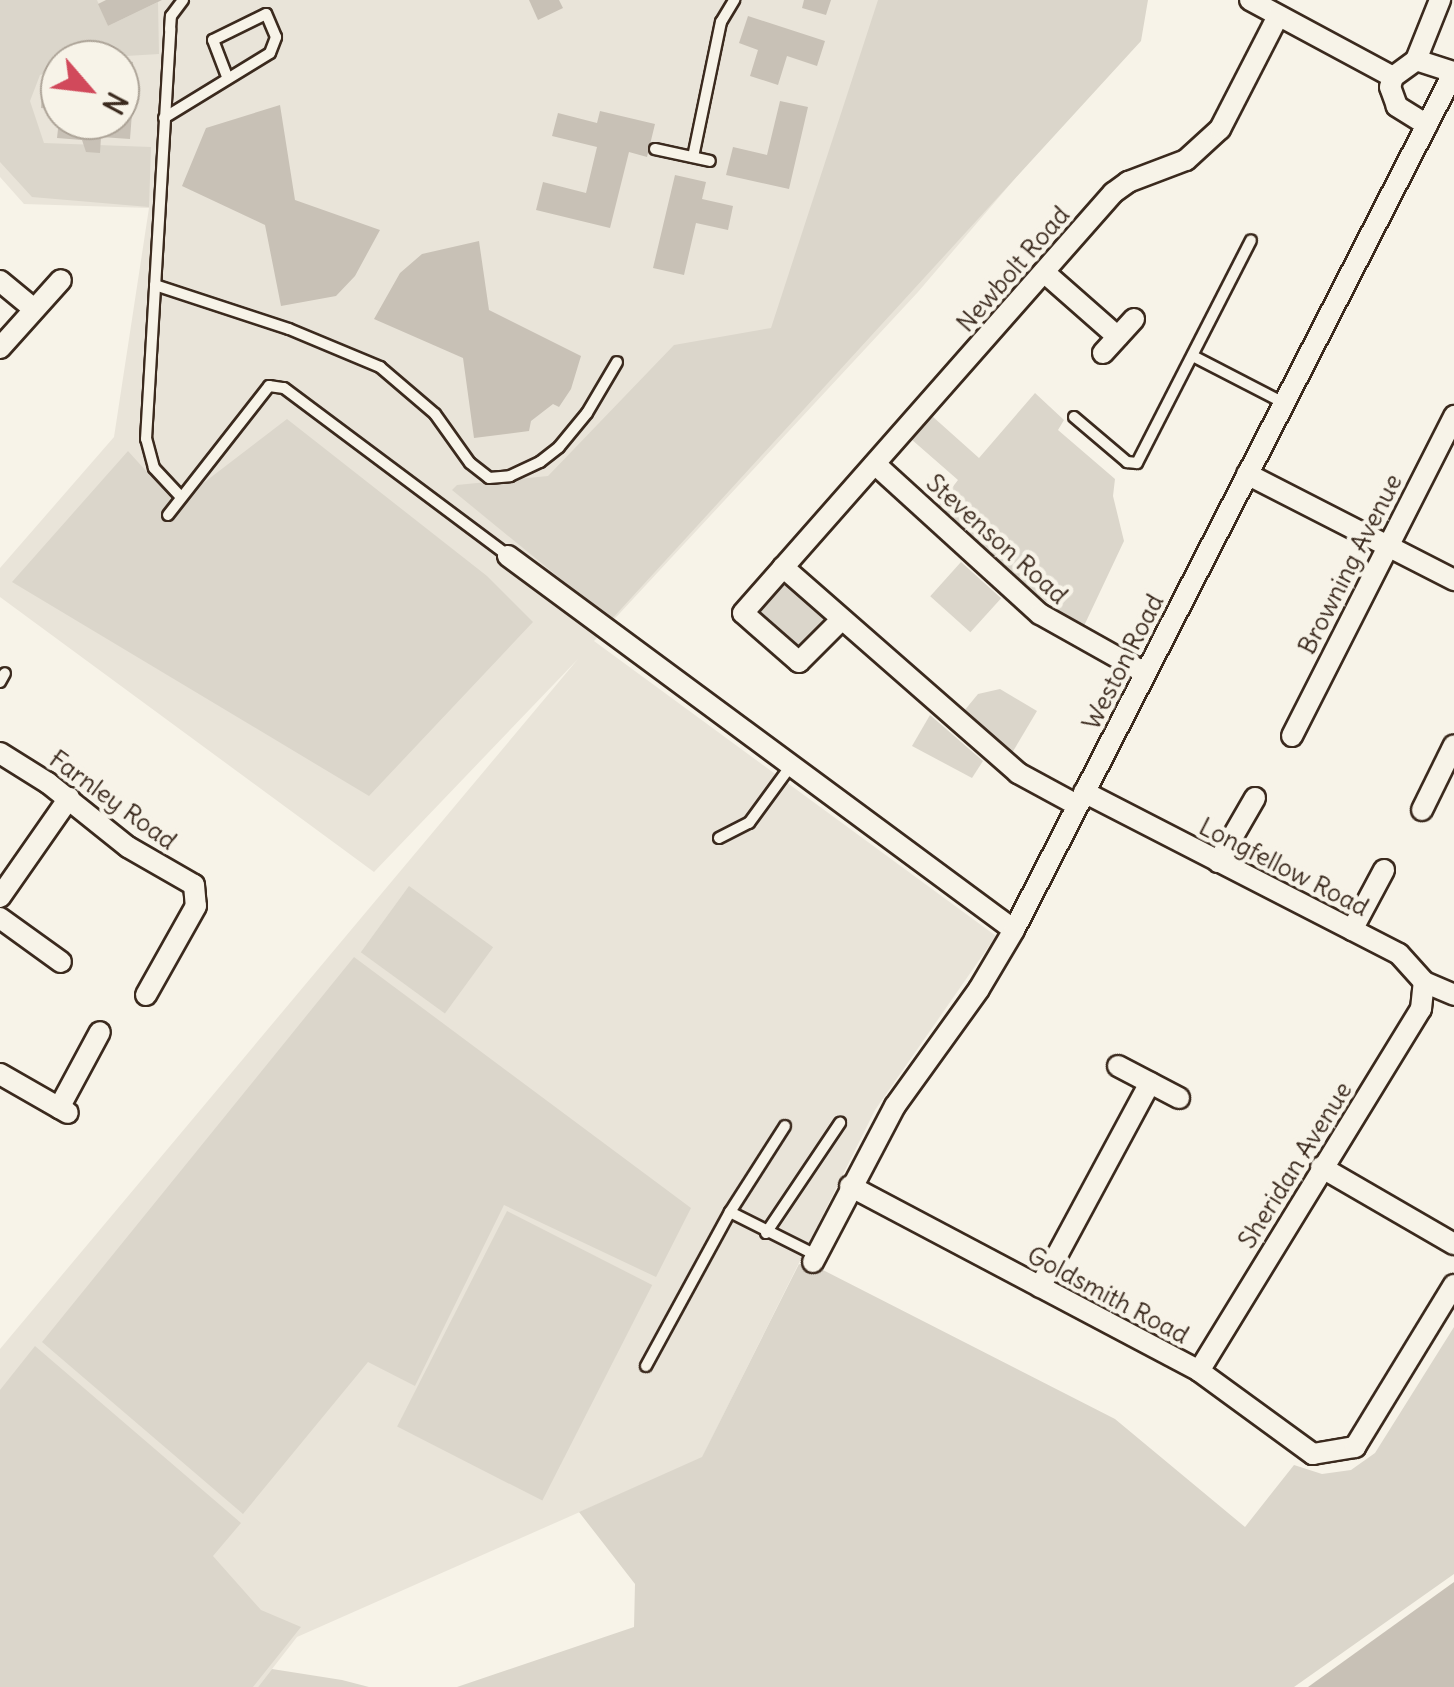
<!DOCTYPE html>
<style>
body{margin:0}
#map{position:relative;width:1454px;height:1687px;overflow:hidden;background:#f7f3e8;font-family:Delius,sans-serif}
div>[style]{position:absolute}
.built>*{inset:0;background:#e9e4d9}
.green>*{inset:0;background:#dbd6cb;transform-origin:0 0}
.building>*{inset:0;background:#c8c1b6}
.roads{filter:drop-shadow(2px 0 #3b2a1e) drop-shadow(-2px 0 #3b2a1e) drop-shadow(0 2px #3b2a1e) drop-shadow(0 -2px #3b2a1e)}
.service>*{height:10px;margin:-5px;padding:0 5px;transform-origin:5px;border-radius:5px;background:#f7f3e8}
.minor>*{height:20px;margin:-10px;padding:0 10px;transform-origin:10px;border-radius:10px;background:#f7f3e8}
span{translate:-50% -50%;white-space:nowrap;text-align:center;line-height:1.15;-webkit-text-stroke:9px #f7f3e8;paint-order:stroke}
.street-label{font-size:25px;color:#3b2a1e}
.north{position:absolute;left:40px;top:40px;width:100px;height:100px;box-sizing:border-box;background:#f7f3e8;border:2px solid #aca397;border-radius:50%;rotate:118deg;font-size:28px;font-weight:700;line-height:40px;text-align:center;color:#3b2a1e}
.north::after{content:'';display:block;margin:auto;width:35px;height:45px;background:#d1495b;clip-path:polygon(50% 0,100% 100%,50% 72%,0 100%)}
</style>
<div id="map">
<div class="built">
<div style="clip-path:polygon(evenodd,0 0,1135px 0,1123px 52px,918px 292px,594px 641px,996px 936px,875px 1110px,702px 1458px,297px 1637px,258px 1687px,0 1687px,0 1349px,578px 659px,374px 872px,0 597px,0 568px,114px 437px,149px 208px,24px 204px,0 177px,0 0,60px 60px,120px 60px,120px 120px,60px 120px,60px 60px)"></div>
</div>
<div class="green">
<div style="clip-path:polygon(0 0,97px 0,108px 26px,158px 2px,159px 54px,60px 60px,60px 68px,40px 75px,30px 101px,44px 143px,151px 147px,149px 207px,32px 197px,0 162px)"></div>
<div style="clip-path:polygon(878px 0,1148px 0,1141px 41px,611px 620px,452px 490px,457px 485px,548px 476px,674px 345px,771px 328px)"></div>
<div style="clip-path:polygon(1035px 393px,1064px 420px,1058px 430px,1115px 479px,1113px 496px,1124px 541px,1083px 628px,1040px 597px,938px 506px,958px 480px,911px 439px,932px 416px,979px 458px)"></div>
<div style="clip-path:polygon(287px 419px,487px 576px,533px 622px,369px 796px,12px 582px,128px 451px,176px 504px)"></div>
<div style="left:961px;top:562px;width:54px;height:46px;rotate:42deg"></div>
<div style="clip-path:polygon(781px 585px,791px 586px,826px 620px,802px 652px,758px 621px,757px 610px)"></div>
<div style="clip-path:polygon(1000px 689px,1037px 711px,1012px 753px,964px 711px,978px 694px)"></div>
<div style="clip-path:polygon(930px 715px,983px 761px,972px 778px,912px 746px)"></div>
<div style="left:409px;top:886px;width:104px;height:82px;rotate:36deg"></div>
<div style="clip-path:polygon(354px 957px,691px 1208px,656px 1277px,504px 1205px,415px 1386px,368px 1362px,243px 1514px,42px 1342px)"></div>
<div style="left:507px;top:1211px;width:163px;height:242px;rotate:27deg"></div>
<div style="clip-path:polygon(799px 1264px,814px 1272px,821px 1269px,1115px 1419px,1245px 1527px,1294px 1465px,1322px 1474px,1351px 1470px,1375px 1453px,1454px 1327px,1454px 1574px,1294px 1687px,457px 1687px,634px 1627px,635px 1584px,579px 1512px,702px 1457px)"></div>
<div style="clip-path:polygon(35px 1346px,241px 1523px,213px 1556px,261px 1610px,301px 1627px,253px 1687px,0 1687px,0 1390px)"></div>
<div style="clip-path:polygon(272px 1669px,342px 1680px,369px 1687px,258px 1687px)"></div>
</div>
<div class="building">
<div style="clip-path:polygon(106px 0,162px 0,108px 26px,98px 4px)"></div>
<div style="clip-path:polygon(529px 0,559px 0,563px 8px,538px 20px)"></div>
<div style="clip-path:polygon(804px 0,831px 0,826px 15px,802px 8px)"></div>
<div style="clip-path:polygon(748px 16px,825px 41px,817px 66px,787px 56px,778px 85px,750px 76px,758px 50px,739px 43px)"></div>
<div style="clip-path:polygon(120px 61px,133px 62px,131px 87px,120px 86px)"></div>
<div style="clip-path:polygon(42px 89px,60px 91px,60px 110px,41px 108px)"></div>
<div style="clip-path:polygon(780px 101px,808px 107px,789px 189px,726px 175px,733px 147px,767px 155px)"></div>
<div style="clip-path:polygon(280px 105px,295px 200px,380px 230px,355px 276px,336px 296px,281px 306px,265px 225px,182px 186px,206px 128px)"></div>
<div style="clip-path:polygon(600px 111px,655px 124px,647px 157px,629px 152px,610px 228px,536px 210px,543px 182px,586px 193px,597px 147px,552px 136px,558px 113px,597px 123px)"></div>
<div style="clip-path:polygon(120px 112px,132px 113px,130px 139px,101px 137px,100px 153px,86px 152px,82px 140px,57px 138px,59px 120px,120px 120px)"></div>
<div style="clip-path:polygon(675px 175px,706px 182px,702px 199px,733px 206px,728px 230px,696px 223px,684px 275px,653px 268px)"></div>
<div style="clip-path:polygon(479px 241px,489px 310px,581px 356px,571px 389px,559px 407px,553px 404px,531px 421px,529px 431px,474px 438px,463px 358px,374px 319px,400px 273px,422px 254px)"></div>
<div style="clip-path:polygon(1454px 1582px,1454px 1687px,1308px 1687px)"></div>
</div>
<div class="roads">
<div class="service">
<div style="left:164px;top:118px;width:124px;rotate:-31.5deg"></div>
<div style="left:270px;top:53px;width:17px;rotate:-69deg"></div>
<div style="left:276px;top:37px;width:25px;rotate:-113deg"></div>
<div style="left:266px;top:14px;width:59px;rotate:153.9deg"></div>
<div style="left:213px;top:40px;width:40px;rotate:69deg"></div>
<div style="left:655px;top:149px;width:56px;rotate:12.3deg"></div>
<div style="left:693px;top:157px;width:138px;rotate:-78.3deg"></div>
<div style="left:721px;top:22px;width:26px;rotate:-59deg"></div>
<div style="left:155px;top:285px;width:141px;rotate:18.2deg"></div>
<div style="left:289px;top:329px;width:99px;rotate:22.7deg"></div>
<div style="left:380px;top:367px;width:72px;rotate:40.5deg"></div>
<div style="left:435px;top:414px;width:60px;rotate:54.5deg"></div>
<div style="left:470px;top:463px;width:24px;rotate:38deg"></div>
<div style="left:489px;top:478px;width:21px;rotate:-5deg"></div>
<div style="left:510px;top:476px;width:33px;rotate:-25deg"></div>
<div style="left:540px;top:462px;width:24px;rotate:-38deg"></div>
<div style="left:559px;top:447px;width:44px;rotate:-50.5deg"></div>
<div style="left:587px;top:413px;width:59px;rotate:-59.5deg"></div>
<div style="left:1193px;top:356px;width:102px;rotate:27.3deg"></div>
<div style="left:1074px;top:417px;width:70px;rotate:40.3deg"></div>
<div style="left:1127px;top:462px;width:10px;rotate:6deg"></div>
<div style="left:1137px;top:463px;width:250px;rotate:-62.9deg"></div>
<div style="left:181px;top:497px;width:40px;rotate:-133deg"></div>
<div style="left:154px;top:468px;width:30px;rotate:-105deg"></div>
<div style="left:146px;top:439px;width:411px;rotate:-86.6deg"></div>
<div style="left:170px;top:29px;width:13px;rotate:-86deg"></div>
<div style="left:171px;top:16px;width:20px;rotate:-53deg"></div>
<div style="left:168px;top:515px;width:164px;rotate:-51.9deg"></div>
<div style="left:269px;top:386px;width:15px;rotate:8deg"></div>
<div style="left:284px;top:388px;width:279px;rotate:36.8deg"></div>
<div style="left:0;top:682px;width:10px;rotate:-61deg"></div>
<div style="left:719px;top:838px;width:34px;rotate:-27deg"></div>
<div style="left:749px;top:823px;width:69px;rotate:-53.8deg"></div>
<div style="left:730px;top:1212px;width:96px;rotate:26.6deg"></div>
<div style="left:766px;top:1233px;width:133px;rotate:-56.1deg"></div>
<div style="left:646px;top:1366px;width:175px;rotate:-61.4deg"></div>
<div style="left:730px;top:1212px;width:102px;rotate:-57.4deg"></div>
</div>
<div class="minor">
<div style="left:1250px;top:0;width:162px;rotate:28.3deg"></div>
<div style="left:1416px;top:60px;width:65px;rotate:-68.2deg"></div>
<div style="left:1427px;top:125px;width:36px;rotate:-148deg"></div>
<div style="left:1397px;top:106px;width:20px;rotate:-110deg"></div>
<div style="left:1390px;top:87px;width:10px;rotate:-73deg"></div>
<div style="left:1393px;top:77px;width:29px;rotate:-36deg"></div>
<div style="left:1416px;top:60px;width:40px;rotate:18deg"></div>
<div style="left:1044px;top:272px;width:98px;rotate:41.3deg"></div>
<div style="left:0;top:281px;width:44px;rotate:39.5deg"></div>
<div style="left:0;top:348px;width:91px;rotate:-48.1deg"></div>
<div style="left:1103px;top:353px;width:46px;rotate:-47.6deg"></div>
<div style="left:875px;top:464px;width:223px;rotate:42.3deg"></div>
<div style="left:1040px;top:614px;width:120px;rotate:29.3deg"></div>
<div style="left:1247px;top:474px;width:233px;rotate:27.1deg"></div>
<div style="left:508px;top:556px;width:629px;rotate:36.47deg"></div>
<div style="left:783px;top:567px;width:313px;rotate:41.2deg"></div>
<div style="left:1018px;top:773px;width:67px;rotate:28.5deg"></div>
<div style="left:840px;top:621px;width:58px;rotate:135deg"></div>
<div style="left:799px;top:662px;width:74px;rotate:-138.8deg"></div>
<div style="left:743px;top:613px;width:560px;rotate:-48.62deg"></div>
<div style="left:1113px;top:193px;width:19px;rotate:-36deg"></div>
<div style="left:1128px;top:182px;width:62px;rotate:-20.8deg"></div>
<div style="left:1186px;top:160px;width:46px;rotate:-42.4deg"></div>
<div style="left:1220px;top:129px;width:127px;rotate:-62.8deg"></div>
<div style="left:1292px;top:736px;width:359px;rotate:-63.1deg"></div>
<div style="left:0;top:753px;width:57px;rotate:32deg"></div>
<div style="left:48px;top:783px;width:102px;rotate:38.7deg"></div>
<div style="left:128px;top:847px;width:76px;rotate:29.9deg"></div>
<div style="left:194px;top:885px;width:21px;rotate:85deg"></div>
<div style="left:196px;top:906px;width:102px;rotate:119.3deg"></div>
<div style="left:1084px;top:792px;width:354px;rotate:27.2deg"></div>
<div style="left:1399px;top:954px;width:38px;rotate:48deg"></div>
<div style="left:1424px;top:982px;width:33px;rotate:23deg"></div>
<div style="left:1422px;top:810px;width:72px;rotate:-63.8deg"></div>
<div style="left:1218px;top:862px;width:74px;rotate:-60deg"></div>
<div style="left:0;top:897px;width:121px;rotate:-55.1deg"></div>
<div style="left:0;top:918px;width:75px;rotate:35.8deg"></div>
<div style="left:1352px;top:930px;width:68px;rotate:-61.9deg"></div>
<div style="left:1118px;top:1066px;width:69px;rotate:27.7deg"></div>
<div style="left:0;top:1074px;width:78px;rotate:29.8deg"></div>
<div style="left:59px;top:1108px;width:86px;rotate:-61.7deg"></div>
<div style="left:1321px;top:1167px;width:154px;rotate:30.1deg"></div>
<div style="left:850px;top:1186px;width:395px;rotate:27.9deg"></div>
<div style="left:1199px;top:1371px;width:141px;rotate:36.1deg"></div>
<div style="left:1313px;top:1454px;width:43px;rotate:-9.5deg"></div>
<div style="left:1355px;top:1447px;width:190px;rotate:-58.6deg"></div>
<div style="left:813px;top:1262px;width:176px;rotate:-62.3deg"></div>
<div style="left:895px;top:1106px;width:144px;rotate:-54.3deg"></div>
<div style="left:979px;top:989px;width:69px;rotate:-59.3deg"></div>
<div style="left:1014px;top:930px;width:964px;rotate:-62.85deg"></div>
<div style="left:1040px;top:1287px;width:232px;rotate:-61.7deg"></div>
<div style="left:1199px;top:1371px;width:425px;rotate:-58.5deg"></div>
<div style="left:1421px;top:1009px;width:27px;rotate:-84deg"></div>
</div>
</div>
<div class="street-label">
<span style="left:1013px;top:269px;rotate:-49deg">Newbolt Road</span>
<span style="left:997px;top:539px;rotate:42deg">Stevenson Road</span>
<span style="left:1350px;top:564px;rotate:-63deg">Browning Avenue</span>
<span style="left:1123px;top:662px;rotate:-63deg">Weston Road</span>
<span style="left:113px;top:800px;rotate:36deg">Farnley Road</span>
<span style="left:1284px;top:867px;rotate:27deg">Longfellow Road</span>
<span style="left:1295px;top:1165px;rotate:-58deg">Sheridan Avenue</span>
<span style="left:1108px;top:1295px;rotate:28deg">Goldsmith Road</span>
</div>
<div class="north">N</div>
</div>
